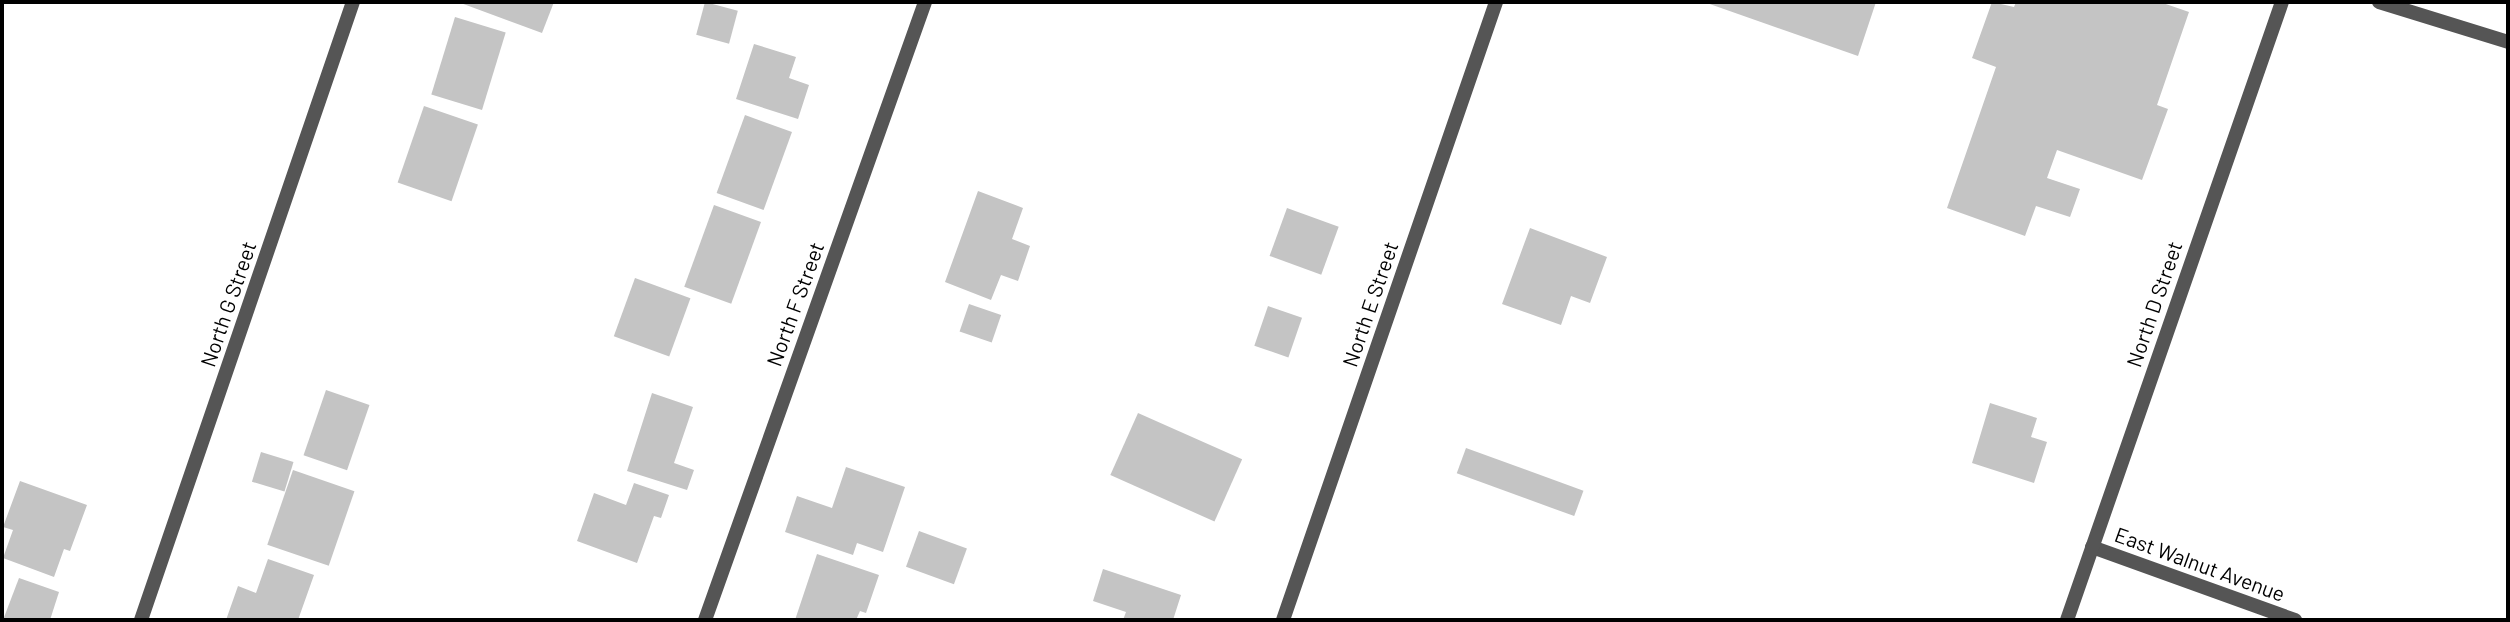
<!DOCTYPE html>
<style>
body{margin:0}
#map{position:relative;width:2510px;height:622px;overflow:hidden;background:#fff;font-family:Barlow,sans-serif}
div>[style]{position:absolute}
.building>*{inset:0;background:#c4c4c4;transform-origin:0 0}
.minor>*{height:14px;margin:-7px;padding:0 7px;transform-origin:7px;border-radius:7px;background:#555}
.tertiary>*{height:14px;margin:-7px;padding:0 7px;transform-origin:7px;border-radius:7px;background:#555}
span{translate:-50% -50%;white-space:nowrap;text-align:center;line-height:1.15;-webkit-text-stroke:5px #fff;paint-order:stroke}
.street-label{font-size:21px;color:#000}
.frame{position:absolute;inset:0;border:4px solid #000;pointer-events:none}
</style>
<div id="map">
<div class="building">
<div style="clip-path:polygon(458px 2px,554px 2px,542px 33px)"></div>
<div style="left:705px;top:2px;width:34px;height:34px;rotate:15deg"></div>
<div style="clip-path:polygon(1704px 2px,1876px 2px,1858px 56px)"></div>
<div style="clip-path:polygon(1992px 2px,2014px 7px,2016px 2px,2160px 2px,2189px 12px,2157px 105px,2168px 109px,2142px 180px,2057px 150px,2047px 178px,2080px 189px,2070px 217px,2036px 206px,2025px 236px,1947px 208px,1996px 67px,1972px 58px)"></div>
<div style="left:455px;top:17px;width:53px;height:81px;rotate:17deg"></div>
<div style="clip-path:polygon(754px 44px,796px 57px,789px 78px,809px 85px,798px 119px,736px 99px)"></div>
<div style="left:424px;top:106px;width:57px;height:81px;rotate:19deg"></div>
<div style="left:745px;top:115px;width:50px;height:83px;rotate:20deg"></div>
<div style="clip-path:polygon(978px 191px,1023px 208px,1012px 239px,1030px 246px,1018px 281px,1001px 275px,991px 300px,945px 282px)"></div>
<div style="left:714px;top:205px;width:50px;height:87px;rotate:20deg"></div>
<div style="left:1287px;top:208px;width:55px;height:51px;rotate:20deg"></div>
<div style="clip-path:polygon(1530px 228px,1607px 257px,1590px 303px,1571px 296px,1561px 325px,1502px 304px)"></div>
<div style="left:635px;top:278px;width:59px;height:62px;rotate:20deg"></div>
<div style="left:969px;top:304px;width:34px;height:29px;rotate:19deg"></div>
<div style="left:1268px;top:306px;width:36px;height:42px;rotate:19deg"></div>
<div style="left:326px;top:390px;width:46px;height:69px;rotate:19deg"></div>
<div style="clip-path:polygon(652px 393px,693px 407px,674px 463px,694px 470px,687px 490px,627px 471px)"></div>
<div style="clip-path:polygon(1990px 403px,2037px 418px,2031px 437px,2047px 442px,2034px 483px,1972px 463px)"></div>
<div style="left:1138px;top:413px;width:114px;height:68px;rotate:24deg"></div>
<div style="left:1466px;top:448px;width:125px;height:27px;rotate:20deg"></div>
<div style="left:261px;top:452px;width:34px;height:31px;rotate:17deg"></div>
<div style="clip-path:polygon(846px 467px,905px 487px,883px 552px,857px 543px,853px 555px,785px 532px,797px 496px,832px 508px)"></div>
<div style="left:293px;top:470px;width:65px;height:79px;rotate:19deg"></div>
<div style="clip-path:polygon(20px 481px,87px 505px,70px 551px,64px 549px,54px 577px,3px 558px,13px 530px,3px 527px)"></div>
<div style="clip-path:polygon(634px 483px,669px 495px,661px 518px,654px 516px,637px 563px,577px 541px,594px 493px,626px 505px)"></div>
<div style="left:919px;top:531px;width:51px;height:38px;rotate:20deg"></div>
<div style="clip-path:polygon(817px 554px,879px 575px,866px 613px,860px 611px,856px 620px,795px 620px)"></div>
<div style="clip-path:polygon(268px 559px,314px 575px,298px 620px,226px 620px,238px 586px,256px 593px)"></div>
<div style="clip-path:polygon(1103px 569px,1181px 595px,1173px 620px,1123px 620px,1126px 612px,1093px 601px)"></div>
<div style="clip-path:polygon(19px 578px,59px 592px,50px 620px,3px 620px)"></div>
</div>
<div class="minor">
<div style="left:2379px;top:2px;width:135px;rotate:17.2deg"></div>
<div style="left:2092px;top:547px;width:216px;rotate:19.8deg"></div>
<div style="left:141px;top:620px;width:653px;rotate:-71.07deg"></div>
<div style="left:705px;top:620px;width:656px;rotate:-70.4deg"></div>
<div style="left:1283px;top:620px;width:654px;rotate:-70.98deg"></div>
</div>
<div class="tertiary">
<div style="left:2067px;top:620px;width:654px;rotate:-70.82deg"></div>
</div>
<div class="street-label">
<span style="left:228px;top:304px;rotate:-71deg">North G Street</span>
<span style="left:795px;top:304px;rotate:-70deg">North F Street</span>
<span style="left:1370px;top:304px;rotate:-71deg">North E Street</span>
<span style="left:2154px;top:304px;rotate:-71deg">North D Street</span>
<span style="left:2200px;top:564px;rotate:20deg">East Walnut Avenue</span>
</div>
<div class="frame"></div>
</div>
